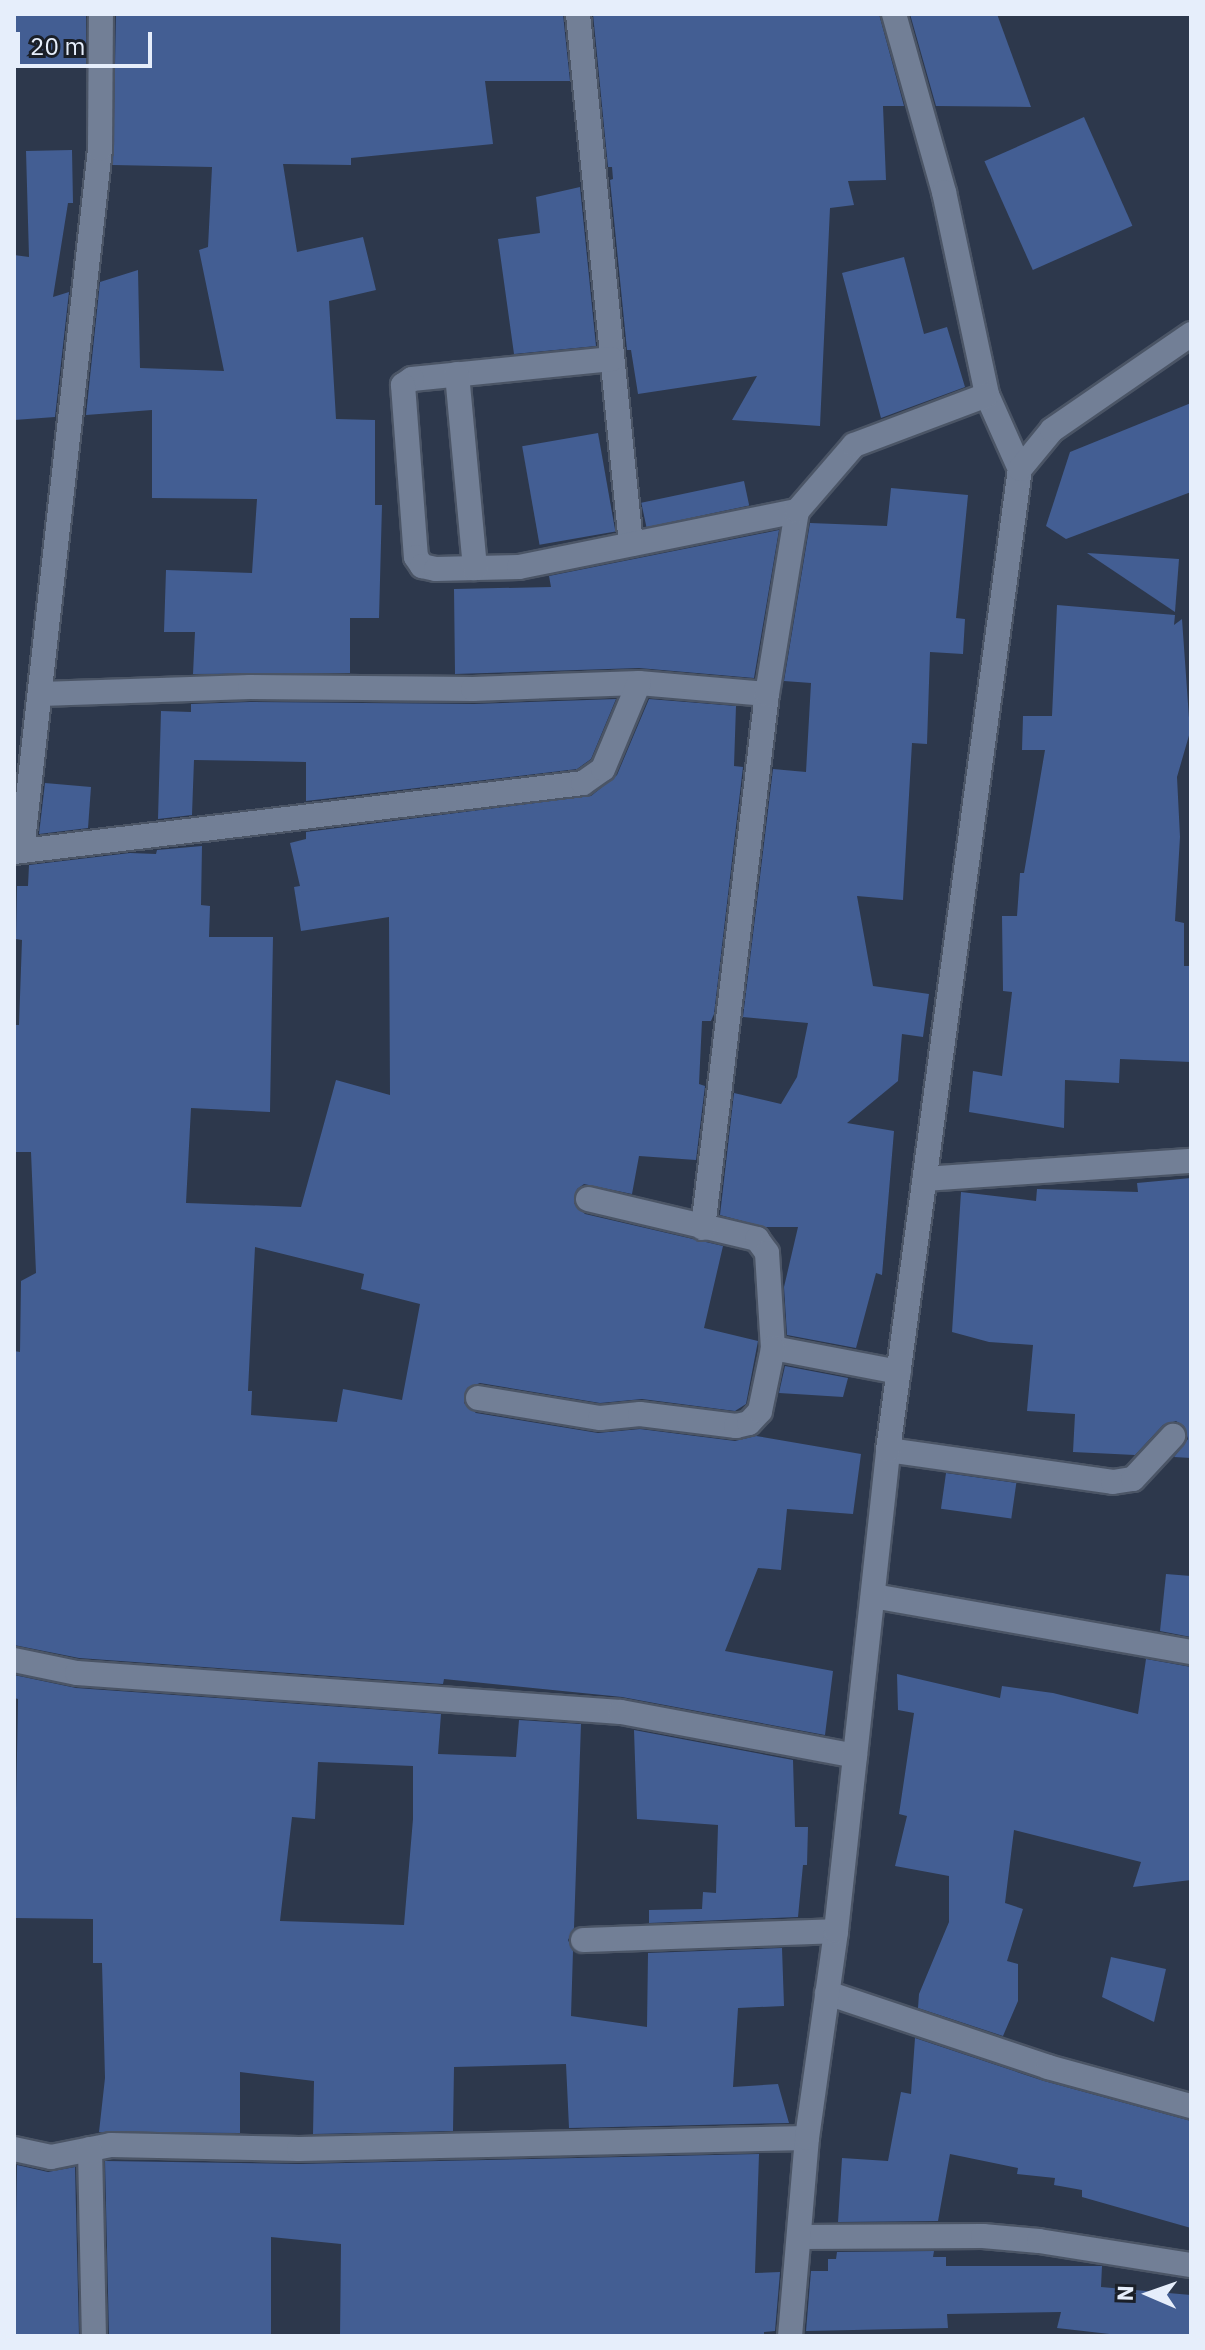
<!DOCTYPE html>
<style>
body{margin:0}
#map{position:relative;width:1205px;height:2350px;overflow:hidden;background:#2d384c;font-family:"IBM Plex Sans",sans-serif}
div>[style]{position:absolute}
.building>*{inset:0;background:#435e93;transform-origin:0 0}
.roads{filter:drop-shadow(2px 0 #4b5566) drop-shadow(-2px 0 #4b5566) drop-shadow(0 2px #4b5566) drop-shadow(0 -2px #4b5566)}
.minor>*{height:24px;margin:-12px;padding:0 12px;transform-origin:12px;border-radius:12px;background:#727f96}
.tertiary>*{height:24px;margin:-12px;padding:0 12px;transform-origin:12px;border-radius:12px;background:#727f96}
span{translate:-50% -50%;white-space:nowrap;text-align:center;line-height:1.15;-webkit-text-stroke:8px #1a1f28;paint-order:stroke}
.frame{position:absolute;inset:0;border:16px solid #e6eefb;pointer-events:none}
.north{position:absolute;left:1109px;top:2254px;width:80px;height:80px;-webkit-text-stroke:6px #1a1f28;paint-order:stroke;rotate:272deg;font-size:22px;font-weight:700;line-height:32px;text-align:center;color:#e6eefb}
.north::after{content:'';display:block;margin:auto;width:28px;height:36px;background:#e6eefb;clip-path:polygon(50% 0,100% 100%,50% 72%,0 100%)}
.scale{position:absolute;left:16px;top:32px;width:136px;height:36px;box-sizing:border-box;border:4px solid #e6eefb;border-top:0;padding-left:10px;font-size:24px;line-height:28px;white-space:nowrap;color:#e6eefb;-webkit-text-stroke:6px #1a1f28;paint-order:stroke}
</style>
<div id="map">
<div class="building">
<div style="left:14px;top:14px;width:72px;height:51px"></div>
<div style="clip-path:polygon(116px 14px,563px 14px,570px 81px,485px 81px,493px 144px,351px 158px,351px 165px,283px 164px,297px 252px,363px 237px,376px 290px,329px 301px,336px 419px,375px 420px,375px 505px,382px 505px,379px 618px,350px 618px,350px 673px,193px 674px,195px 632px,164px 632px,166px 570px,252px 573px,257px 499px,152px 498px,152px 410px,86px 415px,100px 282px,138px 270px,140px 368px,224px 371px,199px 250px,208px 247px,212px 167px,113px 165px)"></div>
<div style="clip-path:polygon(593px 14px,879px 14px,904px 106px,883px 106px,886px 180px,848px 181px,854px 205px,830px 208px,820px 426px,732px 420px,757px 376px,638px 394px,631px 350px,627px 350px,610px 180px,613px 179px,612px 167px,608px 167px)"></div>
<div style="clip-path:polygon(910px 14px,997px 14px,1031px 107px,936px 106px)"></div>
<div style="left:1084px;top:117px;width:119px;height:109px;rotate:66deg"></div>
<div style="clip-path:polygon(72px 150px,73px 203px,68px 203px,53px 297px,69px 292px,55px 417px,14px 420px,14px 255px,29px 257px,26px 151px)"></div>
<div style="clip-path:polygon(580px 187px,596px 346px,514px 354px,498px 239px,540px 233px,536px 197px)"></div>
<div style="clip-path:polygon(904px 257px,924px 334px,947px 327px,965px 387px,881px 418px,842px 273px)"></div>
<div style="clip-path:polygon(1191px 403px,1191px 492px,1066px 539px,1046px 526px,1070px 452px)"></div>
<div style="left:598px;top:433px;width:100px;height:77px;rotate:80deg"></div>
<div style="left:744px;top:481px;width:25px;height:105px;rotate:78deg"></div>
<div style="clip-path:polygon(891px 488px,968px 495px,956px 618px,965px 619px,963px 654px,930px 652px,927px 744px,912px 743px,903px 900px,857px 896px,873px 986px,929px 994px,923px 1037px,902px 1034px,898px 1081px,847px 1123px,894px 1131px,882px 1275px,876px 1273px,856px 1348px,787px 1335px,784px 1287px,798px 1227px,765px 1227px,720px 1215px,734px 1093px,781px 1104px,797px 1077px,808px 1023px,743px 1017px,773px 769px,806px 772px,811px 683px,784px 681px,810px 523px,887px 526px)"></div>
<div style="clip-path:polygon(779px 530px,754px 678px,639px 668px,455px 674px,454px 589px,551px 587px,549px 576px)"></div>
<div style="clip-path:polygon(1087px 553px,1179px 559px,1175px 612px)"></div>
<div style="clip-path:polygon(1057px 605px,1175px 615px,1174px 625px,1182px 619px,1190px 732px,1177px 777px,1180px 837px,1175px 921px,1184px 923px,1184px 966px,1191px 966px,1191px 1062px,1120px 1059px,1119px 1083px,1065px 1080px,1064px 1128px,969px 1112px,973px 1071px,1002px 1076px,1012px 992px,1003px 991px,1002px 916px,1017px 916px,1020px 873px,1024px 873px,1045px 750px,1022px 750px,1023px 716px,1052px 716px)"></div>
<div style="clip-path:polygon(616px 699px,591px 759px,577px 769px,306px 801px,306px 762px,194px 760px,192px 815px,158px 819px,161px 711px,191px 712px,191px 704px,250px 702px,474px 704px)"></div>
<div style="clip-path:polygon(evenodd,649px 699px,736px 706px,734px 766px,743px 767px,714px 1014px,711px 1021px,702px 1021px,699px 1084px,705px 1086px,696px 1160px,639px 1156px,632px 1194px,584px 1184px,577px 1189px,574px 1203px,585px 1214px,723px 1246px,704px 1328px,758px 1341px,746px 1404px,735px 1411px,642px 1399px,600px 1403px,480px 1383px,467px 1388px,464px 1403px,476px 1413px,598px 1433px,640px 1429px,735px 1441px,756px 1436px,861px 1454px,853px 1514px,787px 1509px,781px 1570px,758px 1568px,725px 1651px,833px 1671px,825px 1735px,622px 1697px,444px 1679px,443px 1684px,79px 1658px,14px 1645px,14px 1351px,20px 1352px,21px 1281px,36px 1273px,31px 1152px,14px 1152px,14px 1025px,19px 1025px,22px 940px,16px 939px,17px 886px,28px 886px,29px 865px,130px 853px,156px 854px,157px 850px,202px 846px,201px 905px,210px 906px,209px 937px,273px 937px,270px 1112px,191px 1108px,186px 1203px,301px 1207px,336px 1080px,390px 1095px,389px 917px,301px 931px,294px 887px,300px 886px,290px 843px,306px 839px,306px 832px,591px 796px,617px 775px,649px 699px,255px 1247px,364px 1274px,361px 1289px,420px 1304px,402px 1400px,343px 1389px,337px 1422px,251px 1415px,252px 1391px,248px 1391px,255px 1247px)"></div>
<div style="clip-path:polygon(45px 783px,91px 787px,88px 828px,39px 834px)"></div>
<div style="clip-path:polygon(1191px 1178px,1191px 1458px,1174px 1457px,1188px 1439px,1184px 1426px,1176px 1421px,1163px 1425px,1135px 1455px,1073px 1452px,1075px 1414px,1027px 1411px,1033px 1345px,989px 1342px,952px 1332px,961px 1192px,1036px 1201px,1037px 1189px,1138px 1192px,1137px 1183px)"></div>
<div style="clip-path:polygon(785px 1366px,848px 1378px,843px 1397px,779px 1393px)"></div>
<div style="left:946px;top:1473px;width:71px;height:36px;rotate:8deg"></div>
<div style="clip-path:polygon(1166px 1574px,1191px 1576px,1191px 1637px,1160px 1631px)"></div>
<div style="clip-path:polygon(1146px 1659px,1191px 1667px,1191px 1880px,1133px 1887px,1141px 1862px,1014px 1830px,1005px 1903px,1023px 1909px,1007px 1961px,1018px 1964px,1018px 2001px,1003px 2036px,918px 2008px,919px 1994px,949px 1922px,949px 1876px,895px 1866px,907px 1816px,899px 1814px,914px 1713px,898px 1710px,897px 1674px,1000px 1698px,1002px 1686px,1053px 1693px,1138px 1714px)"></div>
<div style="clip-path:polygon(evenodd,14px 1675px,76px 1688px,441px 1714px,438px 1754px,516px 1757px,519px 1720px,581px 1724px,574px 1928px,568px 1940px,573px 1951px,571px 2016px,647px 2027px,648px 1953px,782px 1948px,784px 2006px,738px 2008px,733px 2087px,778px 2084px,789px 2123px,569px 2128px,566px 2064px,454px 2067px,453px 2131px,313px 2134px,314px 2081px,240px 2072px,240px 2133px,99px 2132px,105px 2078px,102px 1963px,93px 1963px,93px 1919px,14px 1918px,18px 1699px,14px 1698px,14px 1675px,318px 1762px,413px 1766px,413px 1819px,404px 1925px,280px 1921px,292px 1817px,315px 1819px,318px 1762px)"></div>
<div style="clip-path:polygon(634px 1730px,793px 1760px,795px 1827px,808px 1827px,807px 1865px,803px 1865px,798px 1917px,649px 1923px,649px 1910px,702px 1909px,703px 1892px,716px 1893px,718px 1825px,637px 1819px)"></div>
<div style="clip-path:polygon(1111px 1957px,1166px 1969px,1154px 2022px,1102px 1997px)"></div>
<div style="clip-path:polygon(915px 2038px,1044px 2081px,1191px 2121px,1191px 2228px,1082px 2197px,1082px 2190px,1054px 2185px,1055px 2178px,1017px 2174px,1018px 2168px,950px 2154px,938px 2221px,838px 2222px,842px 2158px,888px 2161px,901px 2092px,911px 2094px)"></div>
<div style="clip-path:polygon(759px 2154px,755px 2273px,780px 2272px,775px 2331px,764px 2332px,764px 2336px,340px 2336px,341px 2244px,271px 2237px,271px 2336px,109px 2336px,105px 2161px,299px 2164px)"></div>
<div style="clip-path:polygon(17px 2165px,48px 2172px,75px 2167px,79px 2336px,14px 2336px)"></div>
<div style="clip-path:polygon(934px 2251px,933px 2257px,946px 2257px,946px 2266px,1102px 2266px,1101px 2287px,1191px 2295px,1191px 2336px,1127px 2336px,1057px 2328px,1061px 2312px,947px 2314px,948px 2328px,806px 2331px,811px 2271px,828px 2271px,828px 2259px,836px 2259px,837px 2252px)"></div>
</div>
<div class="roads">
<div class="minor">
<div style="left:578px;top:14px;width:533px;rotate:84.29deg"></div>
<div style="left:894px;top:14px;width:185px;rotate:74.3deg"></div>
<div style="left:944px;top:192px;width:208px;rotate:78deg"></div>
<div style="left:987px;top:395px;width:81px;rotate:66deg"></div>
<div style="left:612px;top:359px;width:201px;rotate:174.3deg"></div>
<div style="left:412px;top:379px;width:11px;rotate:146deg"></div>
<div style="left:403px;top:385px;width:172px;rotate:85.7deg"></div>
<div style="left:416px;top:557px;width:11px;rotate:56deg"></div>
<div style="left:422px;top:566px;width:14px;rotate:12deg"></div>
<div style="left:436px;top:569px;width:83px;rotate:-1.4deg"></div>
<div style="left:519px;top:567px;width:284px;rotate:-11.4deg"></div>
<div style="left:457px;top:374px;width:195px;rotate:84.7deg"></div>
<div style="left:41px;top:694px;width:209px;rotate:-1.9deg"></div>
<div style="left:250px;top:687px;width:223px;rotate:0.5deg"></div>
<div style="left:473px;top:689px;width:166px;rotate:-2.1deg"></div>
<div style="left:639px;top:683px;width:128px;rotate:4.9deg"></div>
<div style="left:22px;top:851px;width:706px;rotate:-83.66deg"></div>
<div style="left:100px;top:149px;width:135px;rotate:-89.6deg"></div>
<div style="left:14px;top:852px;width:573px;rotate:-6.91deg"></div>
<div style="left:583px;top:783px;width:24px;rotate:-35deg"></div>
<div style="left:603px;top:769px;width:93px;rotate:-67.3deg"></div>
<div style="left:925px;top:1179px;width:267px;rotate:-3.9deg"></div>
<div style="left:588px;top:1199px;width:174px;rotate:13.3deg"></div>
<div style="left:757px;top:1239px;width:17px;rotate:54deg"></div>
<div style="left:767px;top:1253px;width:95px;rotate:86.4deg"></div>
<div style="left:773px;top:1348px;width:128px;rotate:10.8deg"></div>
<div style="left:703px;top:1228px;width:538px;rotate:-83.17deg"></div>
<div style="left:767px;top:694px;width:185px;rotate:-80.7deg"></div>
<div style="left:797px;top:511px;width:87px;rotate:-49.2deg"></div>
<div style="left:854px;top:445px;width:142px;rotate:-20.6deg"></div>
<div style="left:478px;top:1398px;width:124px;rotate:9.3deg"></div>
<div style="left:600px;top:1418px;width:40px;rotate:-5.7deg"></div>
<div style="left:640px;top:1414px;width:97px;rotate:7.1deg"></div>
<div style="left:736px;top:1426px;width:13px;rotate:-13deg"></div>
<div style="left:749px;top:1423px;width:16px;rotate:-47deg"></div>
<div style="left:760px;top:1411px;width:64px;rotate:-78.3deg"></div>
<div style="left:888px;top:1450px;width:227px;rotate:8.1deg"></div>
<div style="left:1113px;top:1482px;width:20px;rotate:-9deg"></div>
<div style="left:1133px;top:1479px;width:59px;rotate:-47.1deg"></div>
<div style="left:873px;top:1596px;width:323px;rotate:10deg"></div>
<div style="left:14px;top:1660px;width:64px;rotate:11.7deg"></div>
<div style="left:77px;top:1673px;width:545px;rotate:4.1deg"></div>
<div style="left:621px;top:1712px;width:238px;rotate:10.6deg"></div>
<div style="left:583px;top:1940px;width:253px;rotate:-2deg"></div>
<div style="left:827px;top:1993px;width:233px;rotate:18.5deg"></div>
<div style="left:1048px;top:2067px;width:148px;rotate:15.3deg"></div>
<div style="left:14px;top:2149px;width:38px;rotate:12deg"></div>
<div style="left:51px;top:2157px;width:61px;rotate:-11.3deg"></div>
<div style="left:111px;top:2145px;width:188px;rotate:1.2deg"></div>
<div style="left:299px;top:2149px;width:508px;rotate:-1.24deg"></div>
<div style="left:90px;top:2149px;width:187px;rotate:88.8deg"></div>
<div style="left:800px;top:2237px;width:183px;rotate:-0.3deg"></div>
<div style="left:983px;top:2236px;width:56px;rotate:5.1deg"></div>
<div style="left:1039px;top:2241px;width:154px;rotate:9deg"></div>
</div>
<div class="tertiary">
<div style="left:790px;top:2336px;width:199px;rotate:-85.1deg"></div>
<div style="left:807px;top:2138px;width:209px;rotate:-82deg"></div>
<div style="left:836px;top:1931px;width:484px;rotate:-83.8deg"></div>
<div style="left:888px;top:1450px;width:990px;rotate:-82.34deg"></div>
<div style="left:1020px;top:469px;width:50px;rotate:-50.6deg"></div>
<div style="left:1052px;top:430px;width:169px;rotate:-34.6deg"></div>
</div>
</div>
<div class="frame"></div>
<div class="north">N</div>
<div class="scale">20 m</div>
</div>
